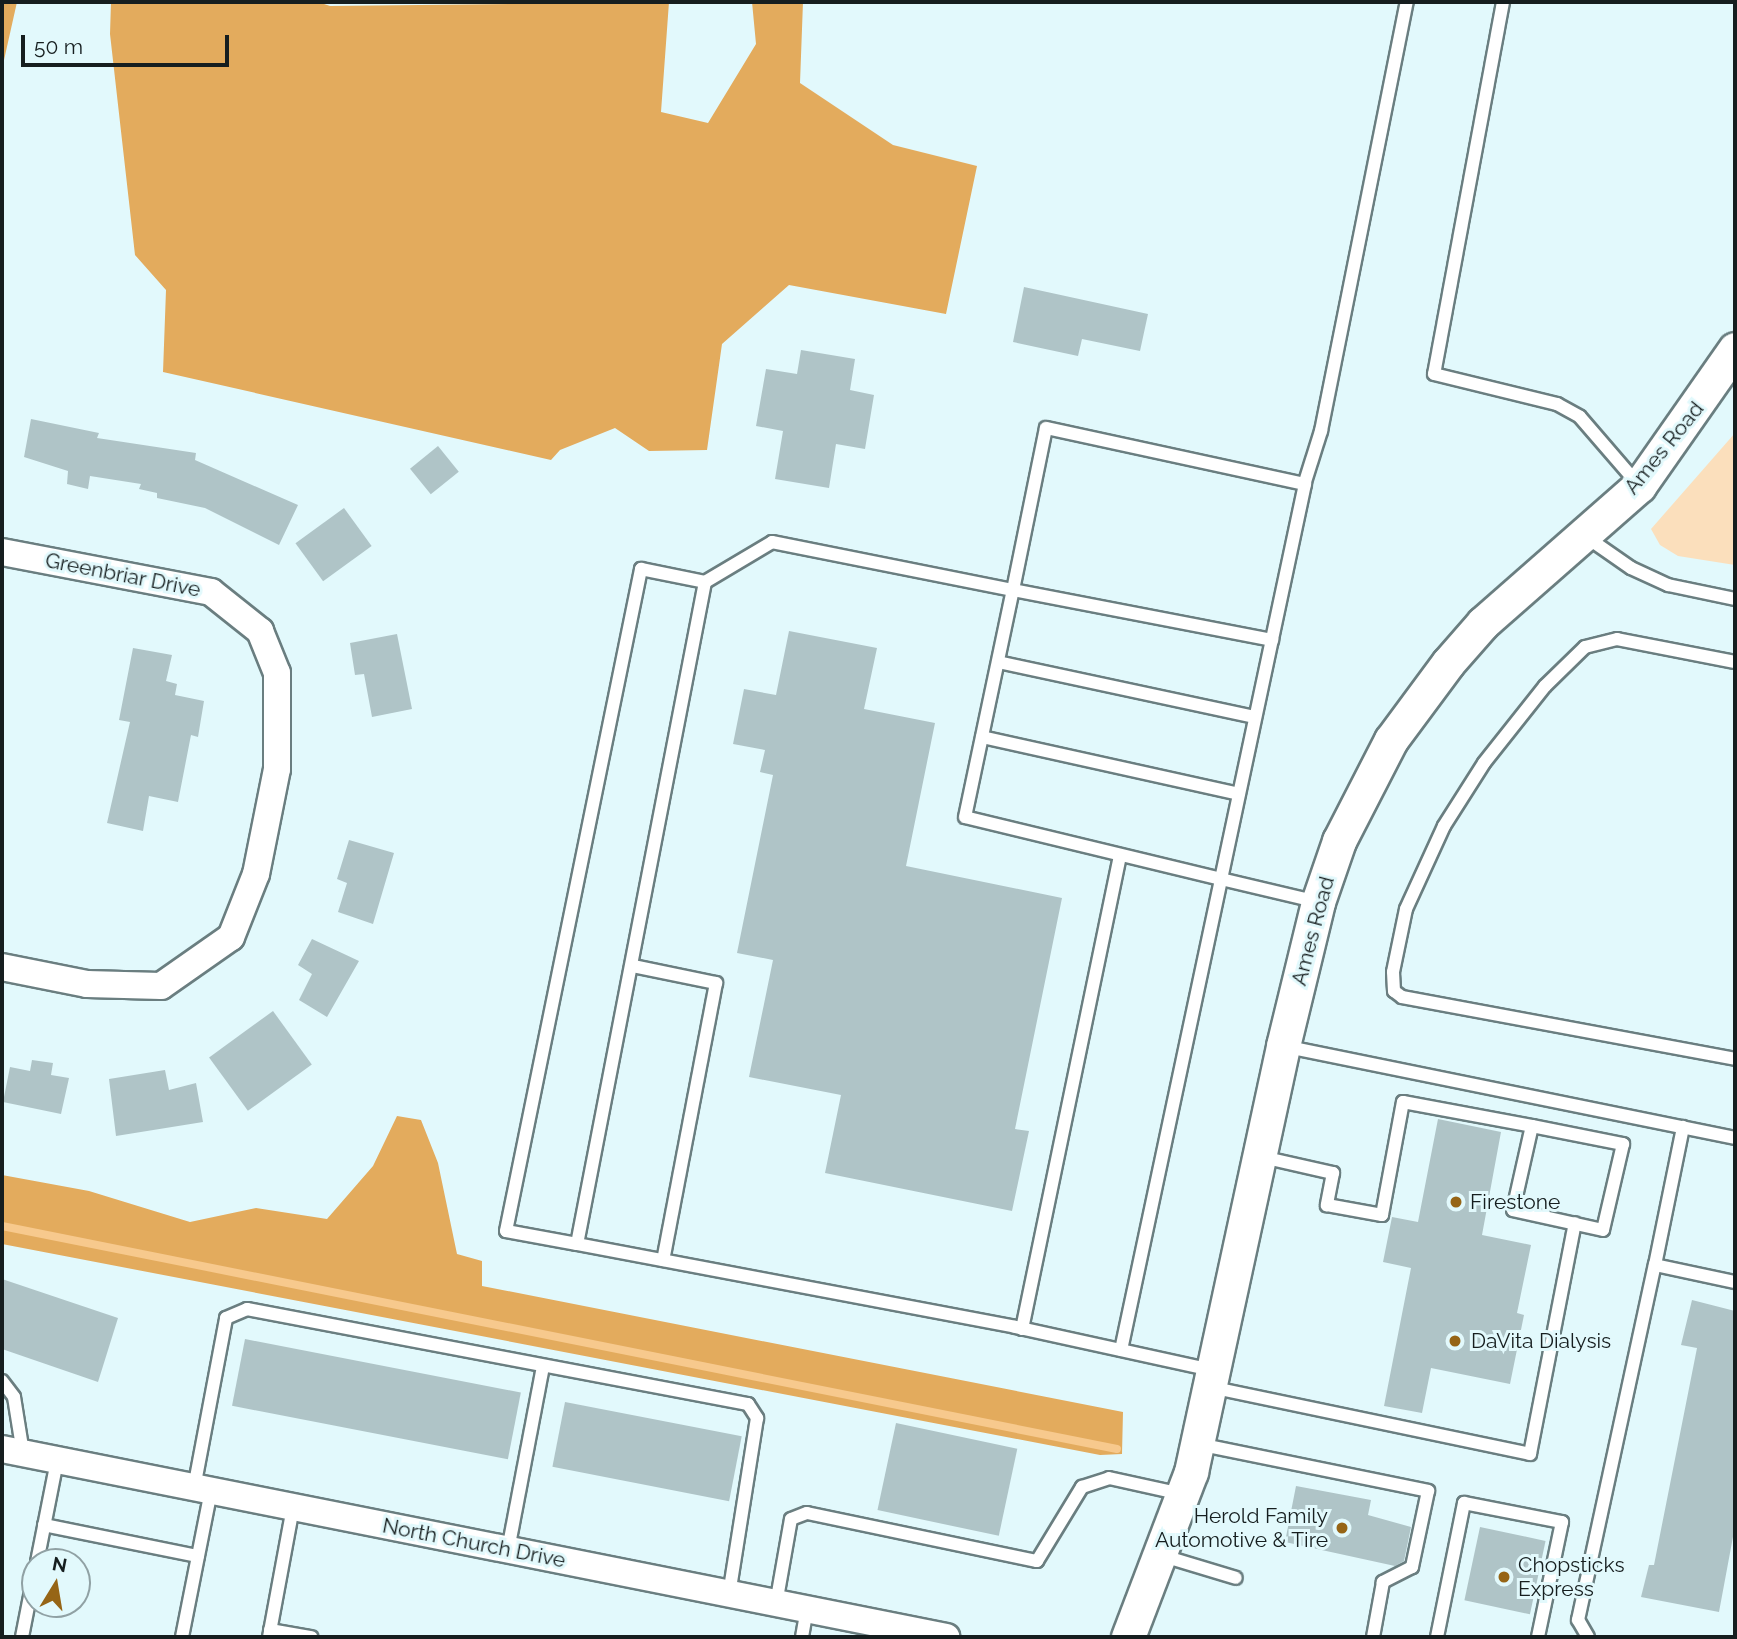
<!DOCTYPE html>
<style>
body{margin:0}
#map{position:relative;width:1737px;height:1639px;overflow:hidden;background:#e2f9fc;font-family:Raleway,sans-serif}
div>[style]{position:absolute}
.green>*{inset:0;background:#fbdfbc}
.forest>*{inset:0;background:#e3ab5d}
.stream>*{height:8px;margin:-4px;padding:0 4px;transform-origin:4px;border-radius:4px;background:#f7c98d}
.building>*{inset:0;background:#afc4c7;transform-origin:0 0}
.roads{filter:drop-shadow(2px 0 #6a7e80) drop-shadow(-2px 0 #6a7e80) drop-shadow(0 2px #6a7e80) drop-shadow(0 -2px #6a7e80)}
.service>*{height:12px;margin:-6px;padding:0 6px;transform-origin:6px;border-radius:6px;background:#fff}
.minor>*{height:26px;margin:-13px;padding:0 13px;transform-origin:13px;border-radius:13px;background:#fff}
.tertiary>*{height:33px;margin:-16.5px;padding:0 16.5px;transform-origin:16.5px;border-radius:16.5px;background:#fff}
.dots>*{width:19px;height:19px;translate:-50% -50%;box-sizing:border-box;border:4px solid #e2f9fc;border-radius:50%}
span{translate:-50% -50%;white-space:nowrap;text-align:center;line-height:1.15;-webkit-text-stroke:6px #e2f9fc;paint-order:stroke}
.street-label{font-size:21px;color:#161e1f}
.poi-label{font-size:21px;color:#161e1f}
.left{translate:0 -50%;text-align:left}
.right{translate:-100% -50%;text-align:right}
.frame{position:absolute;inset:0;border:4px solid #161e1f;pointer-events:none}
.north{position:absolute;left:21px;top:1548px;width:70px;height:70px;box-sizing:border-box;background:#e2f9fc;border:2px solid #90a1a4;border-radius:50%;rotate:11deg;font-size:19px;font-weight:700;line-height:28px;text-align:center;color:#161e1f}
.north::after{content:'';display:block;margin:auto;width:24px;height:32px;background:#966516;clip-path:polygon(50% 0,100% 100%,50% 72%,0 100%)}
.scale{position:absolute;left:21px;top:35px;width:208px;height:32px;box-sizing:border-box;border:4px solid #161e1f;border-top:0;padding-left:9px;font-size:21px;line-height:24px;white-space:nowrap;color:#161e1f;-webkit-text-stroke:5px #e2f9fc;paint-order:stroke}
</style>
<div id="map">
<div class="green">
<div style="clip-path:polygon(1735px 433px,1735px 565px,1678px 556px,1660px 545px,1651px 529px)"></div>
</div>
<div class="forest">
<div style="clip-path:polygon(2px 2px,17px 2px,2px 69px)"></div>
<div style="clip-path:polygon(111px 2px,318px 2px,330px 6px,669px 2px,661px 112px,708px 123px,756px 44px,752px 2px,803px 2px,800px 83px,893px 145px,977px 166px,946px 314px,789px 285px,722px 344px,707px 450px,649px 451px,615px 428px,560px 450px,551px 460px,163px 372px,166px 290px,135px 255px,110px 34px)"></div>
<div style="clip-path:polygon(397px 1116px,421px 1120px,438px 1163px,457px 1254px,482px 1261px,482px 1286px,1123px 1412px,1122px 1454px,1100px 1455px,2px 1244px,2px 1175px,89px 1191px,190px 1222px,256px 1208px,327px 1219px,373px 1166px)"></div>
</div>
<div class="stream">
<div style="left:2px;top:1226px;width:1137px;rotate:11.31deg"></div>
</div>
<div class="building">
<div style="clip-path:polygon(1024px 287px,1148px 314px,1140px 351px,1082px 339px,1078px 356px,1013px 342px)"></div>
<div style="clip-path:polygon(801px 350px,855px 359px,850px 390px,874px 395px,865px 449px,836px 444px,829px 488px,775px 479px,783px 431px,756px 426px,766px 369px,797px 374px)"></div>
<div style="clip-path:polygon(31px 419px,99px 433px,97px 438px,196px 453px,195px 460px,298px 505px,279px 545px,205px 508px,157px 498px,157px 493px,139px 489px,141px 484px,90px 476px,88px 489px,67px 484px,68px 471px,24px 457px)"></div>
<div style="left:438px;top:446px;width:33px;height:36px;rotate:51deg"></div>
<div style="left:344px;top:508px;width:47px;height:60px;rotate:54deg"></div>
<div style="clip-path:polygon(789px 631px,877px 648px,864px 709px,935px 723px,906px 866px,1062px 898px,1015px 1129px,1029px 1131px,1012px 1211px,825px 1173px,841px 1095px,749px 1077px,773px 960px,737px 953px,773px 775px,760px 772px,765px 750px,733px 744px,744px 689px,776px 695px)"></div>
<div style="clip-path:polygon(397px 634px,412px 709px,372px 717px,364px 674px,355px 675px,350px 643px)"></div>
<div style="clip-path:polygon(133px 648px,172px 655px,166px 681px,177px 684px,175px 695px,204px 701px,198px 737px,191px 735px,178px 802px,149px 796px,143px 831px,107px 823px,130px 722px,119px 720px)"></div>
<div style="clip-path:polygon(349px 840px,394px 853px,373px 924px,338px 912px,347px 883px,337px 879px)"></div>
<div style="clip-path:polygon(312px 939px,359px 961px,327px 1017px,299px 1000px,312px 974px,298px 965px)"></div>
<div style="left:273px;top:1011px;width:66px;height:79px;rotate:54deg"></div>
<div style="clip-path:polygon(32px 1060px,53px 1063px,51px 1075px,69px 1078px,61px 1114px,3px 1102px,10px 1067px,30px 1071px)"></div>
<div style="clip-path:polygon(165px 1070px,169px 1090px,196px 1083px,203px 1122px,116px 1136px,109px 1079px)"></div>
<div style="clip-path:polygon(1438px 1119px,1501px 1132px,1482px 1235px,1531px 1245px,1517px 1313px,1524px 1315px,1510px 1384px,1431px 1368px,1422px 1413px,1384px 1406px,1411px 1268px,1383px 1262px,1392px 1217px,1418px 1222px)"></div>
<div style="clip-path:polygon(2px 1279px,118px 1318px,98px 1382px,2px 1349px)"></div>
<div style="clip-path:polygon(1692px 1300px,1735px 1311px,1735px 1526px,1719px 1612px,1641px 1597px,1649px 1565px,1654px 1565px,1697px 1348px,1681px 1345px)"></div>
<div style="left:245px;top:1339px;width:281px;height:68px;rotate:11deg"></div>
<div style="left:565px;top:1402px;width:180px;height:66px;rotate:11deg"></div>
<div style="left:896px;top:1423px;width:124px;height:89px;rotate:12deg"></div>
<div style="clip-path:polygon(1296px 1486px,1371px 1500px,1368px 1515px,1411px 1527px,1404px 1561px,1395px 1566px,1285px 1542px)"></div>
<div style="left:1480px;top:1527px;width:67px;height:75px;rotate:12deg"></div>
</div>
<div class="roads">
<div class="service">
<div style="left:1503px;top:2px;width:378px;rotate:100.5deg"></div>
<div style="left:1434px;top:374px;width:127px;rotate:13.7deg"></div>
<div style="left:1557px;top:404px;width:26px;rotate:29deg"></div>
<div style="left:1580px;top:417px;width:87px;rotate:49.2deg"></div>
<div style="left:1304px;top:485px;width:57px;rotate:-72.5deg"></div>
<div style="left:1321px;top:431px;width:438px;rotate:-78.7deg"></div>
<div style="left:1585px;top:536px;width:56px;rotate:34.8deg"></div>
<div style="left:1631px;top:568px;width:41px;rotate:24.7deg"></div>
<div style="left:1668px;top:585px;width:68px;rotate:11.8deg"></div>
<div style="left:705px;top:582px;width:674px;rotate:100.94deg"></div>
<div style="left:577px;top:1244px;width:446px;rotate:10.7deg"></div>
<div style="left:1015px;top:1327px;width:203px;rotate:12.3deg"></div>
<div style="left:998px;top:662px;width:263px;rotate:12.1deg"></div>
<div style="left:1735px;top:662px;width:120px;rotate:-169deg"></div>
<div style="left:1617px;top:639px;width:33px;rotate:166deg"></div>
<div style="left:1585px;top:647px;width:56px;rotate:135.7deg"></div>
<div style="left:1545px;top:686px;width:98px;rotate:128.4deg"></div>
<div style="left:1484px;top:763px;width:75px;rotate:122.4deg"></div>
<div style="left:1444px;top:826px;width:91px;rotate:114.6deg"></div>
<div style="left:1406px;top:909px;width:64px;rotate:101.7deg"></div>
<div style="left:1393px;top:972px;width:19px;rotate:87deg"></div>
<div style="left:1394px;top:991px;width:10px;rotate:37deg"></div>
<div style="left:1402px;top:997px;width:339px;rotate:10.5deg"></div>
<div style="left:982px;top:737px;width:263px;rotate:12.5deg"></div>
<div style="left:633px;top:966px;width:85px;rotate:11.6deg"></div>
<div style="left:716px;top:983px;width:282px;rotate:100.8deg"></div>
<div style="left:1283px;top:1046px;width:461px;rotate:11.5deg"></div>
<div style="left:1262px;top:1157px;width:73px;rotate:12.7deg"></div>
<div style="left:1333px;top:1173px;width:33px;rotate:101deg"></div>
<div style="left:1327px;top:1205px;width:56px;rotate:10.3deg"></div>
<div style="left:1382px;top:1215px;width:115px;rotate:-79.5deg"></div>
<div style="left:1403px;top:1102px;width:131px;rotate:10.5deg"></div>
<div style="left:1532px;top:1126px;width:93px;rotate:11.2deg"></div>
<div style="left:1623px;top:1144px;width:88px;rotate:103.1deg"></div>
<div style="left:1603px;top:1230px;width:92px;rotate:-167.5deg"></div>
<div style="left:1513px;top:1210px;width:86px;rotate:-77.3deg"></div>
<div style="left:577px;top:1244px;width:72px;rotate:-169.6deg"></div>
<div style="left:506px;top:1231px;width:676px;rotate:-78.47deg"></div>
<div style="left:641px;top:569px;width:65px;rotate:11.5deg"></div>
<div style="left:705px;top:582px;width:78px;rotate:-30.8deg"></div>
<div style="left:772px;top:542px;width:246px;rotate:11.3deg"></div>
<div style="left:1013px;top:590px;width:165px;rotate:-78.5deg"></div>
<div style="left:1046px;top:428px;width:265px;rotate:12.2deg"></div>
<div style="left:1305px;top:484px;width:404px;rotate:102deg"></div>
<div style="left:1221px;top:879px;width:100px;rotate:13.3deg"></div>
<div style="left:1655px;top:1265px;width:141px;rotate:-78.5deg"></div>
<div style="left:1022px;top:1329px;width:484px;rotate:-78.3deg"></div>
<div style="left:1121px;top:1350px;width:481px;rotate:-78deg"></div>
<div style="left:1221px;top:879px;width:263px;rotate:-166.4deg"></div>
<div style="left:965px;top:817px;width:232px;rotate:-78.1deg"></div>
<div style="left:1013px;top:590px;width:264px;rotate:10.9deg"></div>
<div style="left:2px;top:1381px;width:20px;rotate:53deg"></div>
<div style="left:14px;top:1397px;width:57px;rotate:80.9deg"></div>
<div style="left:1210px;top:1387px;width:327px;rotate:11.8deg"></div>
<div style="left:1530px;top:1454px;width:235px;rotate:-79deg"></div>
<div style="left:1198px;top:1444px;width:235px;rotate:11.5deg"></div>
<div style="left:1428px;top:1491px;width:78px;rotate:101.9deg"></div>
<div style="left:1412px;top:1567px;width:33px;rotate:153deg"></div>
<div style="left:1383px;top:1582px;width:56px;rotate:100.3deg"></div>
<div style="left:194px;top:1488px;width:173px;rotate:-79.3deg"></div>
<div style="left:226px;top:1318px;width:23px;rotate:-23deg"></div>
<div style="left:247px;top:1309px;width:510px;rotate:10.74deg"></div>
<div style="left:748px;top:1404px;width:17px;rotate:57deg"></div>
<div style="left:757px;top:1418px;width:178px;rotate:99deg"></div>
<div style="left:44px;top:1525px;width:157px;rotate:11.4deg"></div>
<div style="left:508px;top:1550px;width:187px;rotate:-79.2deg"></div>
<div style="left:1160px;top:1555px;width:79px;rotate:16.8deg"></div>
<div style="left:37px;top:1562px;width:103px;rotate:-78.8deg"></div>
<div style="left:776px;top:1604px;width:86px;rotate:-80deg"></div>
<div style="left:791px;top:1519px;width:17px;rotate:-21deg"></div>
<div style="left:807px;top:1513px;width:235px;rotate:11.8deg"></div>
<div style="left:1037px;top:1561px;width:87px;rotate:-58.7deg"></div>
<div style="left:1082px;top:1487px;width:28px;rotate:-18deg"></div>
<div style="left:1109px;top:1478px;width:75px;rotate:12.4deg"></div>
<div style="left:270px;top:1630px;width:42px;rotate:9.7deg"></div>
<div style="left:22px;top:1637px;width:67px;rotate:-78.9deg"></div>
<div style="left:182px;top:1637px;width:149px;rotate:-78.8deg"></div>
<div style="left:269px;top:1637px;width:132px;rotate:-79.5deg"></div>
<div style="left:802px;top:1637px;width:27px;rotate:-80deg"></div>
<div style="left:1437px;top:1637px;width:137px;rotate:-78.6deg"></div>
<div style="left:1464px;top:1503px;width:100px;rotate:11deg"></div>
<div style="left:1562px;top:1522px;width:117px;rotate:101.8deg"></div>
<div style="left:1588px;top:1637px;width:20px;rotate:-120deg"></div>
<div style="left:1578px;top:1620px;width:363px;rotate:-77.8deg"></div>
<div style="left:1655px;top:1265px;width:82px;rotate:12deg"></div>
</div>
<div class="minor">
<div style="left:2px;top:552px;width:213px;rotate:10.8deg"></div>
<div style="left:211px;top:592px;width:63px;rotate:38.5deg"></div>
<div style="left:260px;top:631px;width:45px;rotate:68deg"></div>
<div style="left:277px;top:673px;width:96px;rotate:90deg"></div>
<div style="left:277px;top:769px;width:107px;rotate:101.3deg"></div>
<div style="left:256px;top:874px;width:68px;rotate:111.6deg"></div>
<div style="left:231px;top:937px;width:85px;rotate:145deg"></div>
<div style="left:161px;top:986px;width:74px;rotate:-178.5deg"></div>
<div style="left:87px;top:984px;width:87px;rotate:-168.7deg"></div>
<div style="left:2px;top:1449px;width:963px;rotate:11.26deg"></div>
</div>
<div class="tertiary">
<div style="left:1128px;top:1637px;width:177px;rotate:-69.1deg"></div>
<div style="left:1191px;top:1472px;width:436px;rotate:-77.8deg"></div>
<div style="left:1283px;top:1046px;width:148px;rotate:-76.3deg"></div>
<div style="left:1318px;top:902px;width:65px;rotate:-71deg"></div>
<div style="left:1339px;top:841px;width:114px;rotate:-62.8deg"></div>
<div style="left:1391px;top:740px;width:96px;rotate:-53.5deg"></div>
<div style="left:1448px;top:663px;width:53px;rotate:-48.8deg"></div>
<div style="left:1483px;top:623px;width:208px;rotate:-41.3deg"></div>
<div style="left:1639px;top:486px;width:167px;rotate:-55deg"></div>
</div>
</div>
<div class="dots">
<div style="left:1456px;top:1202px;background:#966516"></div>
<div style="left:1455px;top:1341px;background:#966516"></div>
<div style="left:1342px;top:1528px;background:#966516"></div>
<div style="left:1504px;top:1577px;background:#966516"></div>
</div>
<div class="street-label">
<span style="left:1664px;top:448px;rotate:-51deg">Ames Road</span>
<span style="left:123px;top:575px;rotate:11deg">Greenbriar Drive</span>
<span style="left:1313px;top:931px;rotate:-75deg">Ames Road</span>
<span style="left:474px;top:1543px;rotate:11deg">North Church Drive</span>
</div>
<div class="poi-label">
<span class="left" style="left:1470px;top:1202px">Firestone</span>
<span class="left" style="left:1471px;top:1341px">DaVita Dialysis</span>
<span class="right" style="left:1328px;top:1528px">Herold Family<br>Automotive &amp; Tire</span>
<span class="left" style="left:1518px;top:1577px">Chopsticks<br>Express</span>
</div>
<div class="frame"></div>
<div class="north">N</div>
<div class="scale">50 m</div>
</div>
